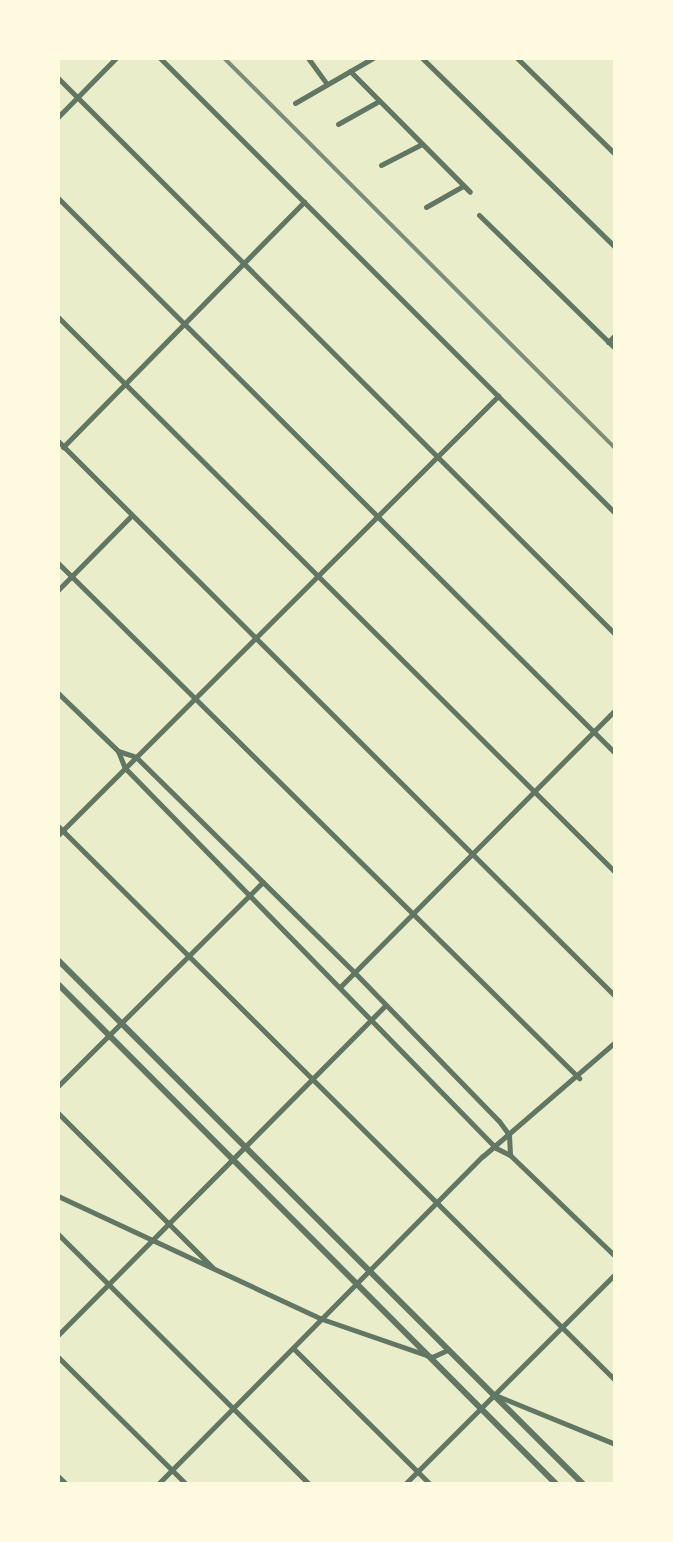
<!DOCTYPE html>
<style>
body{margin:0}
#map{position:relative;width:673px;height:1542px;overflow:hidden;background:#e9edc9;font-family:Signika,sans-serif}
div>[style]{position:absolute}
.minor>*{height:5px;margin:-2.5px;padding:0 2.5px;transform-origin:2.5px;border-radius:2.5px;background:#617663}
.tertiary>*{height:6px;margin:-3px;padding:0 3px;transform-origin:3px;border-radius:3px;background:#617663}
.rail>*{height:4px;margin:-2px;padding:0 2px;transform-origin:2px;border-radius:2px;background:#7c8e77}
span{translate:-50% -50%;white-space:nowrap;text-align:center;line-height:1.15;-webkit-text-stroke:7px #fefae0;paint-order:stroke}
.frame{position:absolute;inset:0;border:60px solid #fefae0;pointer-events:none}
</style>
<div id="map">
<div class="minor">
<div style="left:160px;top:58px;width:643px;rotate:45deg"></div>
<div style="left:308px;top:58px;width:32px;rotate:54deg"></div>
<div style="left:422px;top:58px;width:270px;rotate:44.4deg"></div>
<div style="left:517px;top:58px;width:137px;rotate:44.4deg"></div>
<div style="left:350px;top:71px;width:170px;rotate:45.2deg"></div>
<div style="left:58px;top:78px;width:787px;rotate:44.95deg"></div>
<div style="left:295px;top:103px;width:90px;rotate:-30deg"></div>
<div style="left:58px;top:117px;width:83px;rotate:-45.5deg"></div>
<div style="left:338px;top:124px;width:47px;rotate:-29.3deg"></div>
<div style="left:381px;top:165px;width:46px;rotate:-27.1deg"></div>
<div style="left:58px;top:198px;width:786px;rotate:44.9deg"></div>
<div style="left:426px;top:207px;width:43px;rotate:-29.6deg"></div>
<div style="left:479px;top:215px;width:190px;rotate:44.4deg"></div>
<div style="left:58px;top:317px;width:786px;rotate:44.9deg"></div>
<div style="left:608px;top:342px;width:10px;rotate:-45deg"></div>
<div style="left:58px;top:441px;width:786px;rotate:44.9deg"></div>
<div style="left:63px;top:447px;width:344px;rotate:-45.5deg"></div>
<div style="left:58px;top:563px;width:733px;rotate:44.67deg"></div>
<div style="left:58px;top:590px;width:105px;rotate:-45.4deg"></div>
<div style="left:58px;top:693px;width:83px;rotate:44deg"></div>
<div style="left:118px;top:751px;width:19px;rotate:18deg"></div>
<div style="left:136px;top:757px;width:308px;rotate:44.6deg"></div>
<div style="left:355px;top:973px;width:206px;rotate:45.8deg"></div>
<div style="left:499px;top:1121px;width:17px;rotate:54deg"></div>
<div style="left:509px;top:1135px;width:19px;rotate:87deg"></div>
<div style="left:118px;top:751px;width:18px;rotate:68deg"></div>
<div style="left:125px;top:768px;width:531px;rotate:45.69deg"></div>
<div style="left:496px;top:1148px;width:16px;rotate:27deg"></div>
<div style="left:510px;top:1155px;width:146px;rotate:43.9deg"></div>
<div style="left:58px;top:826px;width:786px;rotate:44.85deg"></div>
<div style="left:58px;top:835px;width:622px;rotate:-44.93deg"></div>
<div style="left:340px;top:987px;width:390px;rotate:-45.2deg"></div>
<div style="left:58px;top:1086px;width:289px;rotate:-44.9deg"></div>
<div style="left:58px;top:1113px;width:219px;rotate:45deg"></div>
<div style="left:58px;top:1196px;width:291px;rotate:25deg"></div>
<div style="left:322px;top:1319px;width:116px;rotate:19.1deg"></div>
<div style="left:432px;top:1357px;width:17px;rotate:-24deg"></div>
<div style="left:58px;top:1234px;width:354px;rotate:44.9deg"></div>
<div style="left:58px;top:1335px;width:465px;rotate:-45.2deg"></div>
<div style="left:293px;top:1348px;width:193px;rotate:44.8deg"></div>
<div style="left:58px;top:1357px;width:180px;rotate:44.8deg"></div>
<div style="left:495px;top:1395px;width:130px;rotate:22.2deg"></div>
<div style="left:58px;top:1476px;width:11px;rotate:45deg"></div>
<div style="left:158px;top:1484px;width:462px;rotate:-45.3deg"></div>
<div style="left:483px;top:1156px;width:174px;rotate:-40.8deg"></div>
<div style="left:405px;top:1484px;width:297px;rotate:-45deg"></div>
</div>
<div class="tertiary">
<div style="left:58px;top:960px;width:742px;rotate:44.95deg"></div>
<div style="left:58px;top:984px;width:706px;rotate:45.11deg"></div>
</div>
<div class="rail">
<div style="left:224px;top:58px;width:552px;rotate:44.93deg"></div>
</div>
<div class="frame"></div>
</div>
